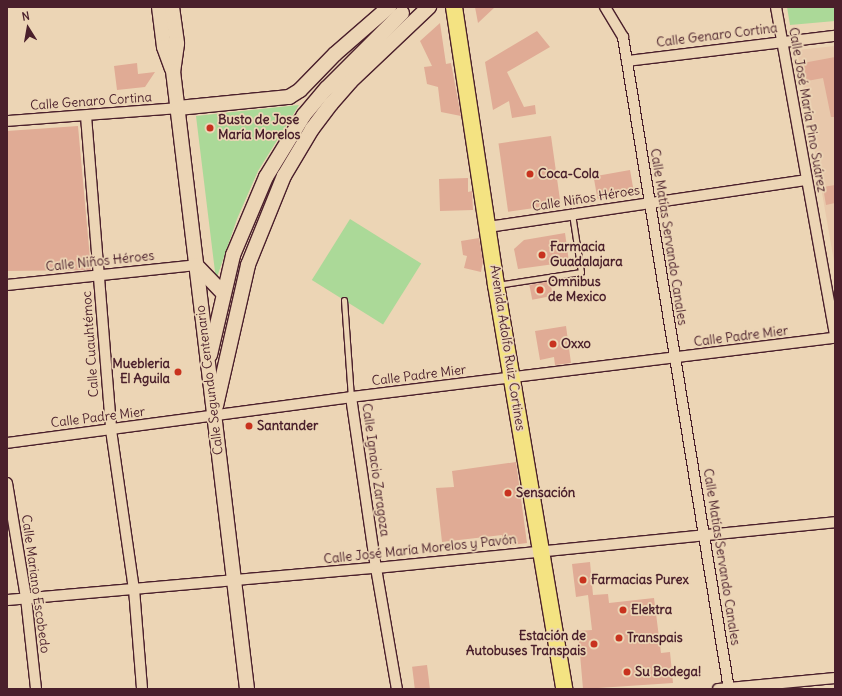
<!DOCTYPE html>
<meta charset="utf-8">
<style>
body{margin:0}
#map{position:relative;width:842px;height:696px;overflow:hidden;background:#ecd5b5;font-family:Delius,sans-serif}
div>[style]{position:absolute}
.built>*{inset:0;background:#e8c8ab}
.green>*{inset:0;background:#abd998;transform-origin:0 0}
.building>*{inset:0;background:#e0ab95;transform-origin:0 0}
.roads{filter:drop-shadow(1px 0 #4a1f2b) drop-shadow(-1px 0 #4a1f2b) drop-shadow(0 1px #4a1f2b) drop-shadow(0 -1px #4a1f2b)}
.lane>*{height:5px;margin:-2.5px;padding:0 2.5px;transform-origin:2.5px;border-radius:2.5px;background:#ecd5b5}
.street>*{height:10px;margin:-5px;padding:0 5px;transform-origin:5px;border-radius:5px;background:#ecd5b5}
.secondary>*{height:14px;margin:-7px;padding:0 7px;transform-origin:7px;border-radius:7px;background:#ecd5b5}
.primary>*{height:16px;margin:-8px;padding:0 8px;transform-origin:8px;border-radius:8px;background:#f4e382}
.dots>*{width:11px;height:11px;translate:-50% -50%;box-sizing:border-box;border:2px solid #ecd5b5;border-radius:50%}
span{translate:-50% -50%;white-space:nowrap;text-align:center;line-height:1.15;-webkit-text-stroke:3.5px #ecd5b5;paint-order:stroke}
.street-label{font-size:13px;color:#4a1f2b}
.poi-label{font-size:13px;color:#4a1f2b;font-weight:700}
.left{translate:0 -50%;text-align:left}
.right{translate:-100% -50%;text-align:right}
.frame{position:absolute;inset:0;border:8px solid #4a1f2b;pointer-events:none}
.north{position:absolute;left:8px;top:8px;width:40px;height:40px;-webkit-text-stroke:3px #ecd5b5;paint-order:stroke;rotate:349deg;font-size:11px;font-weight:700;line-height:16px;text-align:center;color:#4a1f2b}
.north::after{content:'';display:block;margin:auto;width:14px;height:18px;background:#4a1f2b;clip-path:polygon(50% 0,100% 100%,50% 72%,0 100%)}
</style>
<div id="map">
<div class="built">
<div style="clip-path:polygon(835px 46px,835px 267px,797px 50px)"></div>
</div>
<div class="green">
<div style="clip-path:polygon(787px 7px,835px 7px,835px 21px,790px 25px)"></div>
<div style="clip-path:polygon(299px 105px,258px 171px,237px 219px,216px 280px,196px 116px)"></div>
<div style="left:350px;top:219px;width:84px;height:72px;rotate:32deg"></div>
</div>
<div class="building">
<div style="clip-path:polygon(475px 7px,495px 7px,478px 23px)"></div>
<div style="clip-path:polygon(440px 23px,446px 64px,451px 63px,461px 116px,441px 112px,438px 87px,427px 84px,424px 67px,432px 66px,420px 41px)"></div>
<div style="clip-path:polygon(537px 31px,550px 47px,507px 72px,524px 107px,535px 105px,536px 114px,512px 118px,509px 101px,493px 110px,485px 62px)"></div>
<div style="clip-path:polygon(835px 57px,835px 117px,831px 117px,823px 78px,807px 81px,803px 63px)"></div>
<div style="clip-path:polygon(137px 63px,138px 74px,155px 72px,145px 87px,117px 90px,114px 66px)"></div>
<div style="clip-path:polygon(78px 126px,91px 270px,7px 271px,7px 131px)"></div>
<div style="left:551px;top:136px;width:69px;height:53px;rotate:82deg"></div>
<div style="left:630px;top:170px;width:23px;height:37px;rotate:80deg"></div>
<div style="clip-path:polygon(468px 178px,468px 192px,472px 191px,473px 210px,440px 211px,439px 179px)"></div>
<div style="clip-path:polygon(835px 185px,835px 203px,826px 205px,823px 187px)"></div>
<div style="clip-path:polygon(565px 233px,569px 262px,518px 269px,514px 249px,524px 240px)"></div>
<div style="clip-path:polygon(479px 238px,483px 261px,481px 272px,464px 268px,467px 256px,463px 255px,461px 241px)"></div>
<div style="left:550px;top:281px;width:15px;height:21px;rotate:79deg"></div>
<div style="clip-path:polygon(566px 326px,571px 363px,555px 365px,554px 357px,540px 360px,535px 331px)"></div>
<div style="clip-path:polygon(516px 462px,527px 543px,503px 546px,502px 535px,442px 542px,436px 488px,454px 487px,452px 471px)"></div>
<div style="clip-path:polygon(590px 562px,593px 595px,608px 594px,609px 603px,654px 598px,661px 653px,670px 652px,673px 683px,583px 689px,578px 631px,592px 630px,588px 595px,576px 597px,572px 564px)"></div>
<div style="left:427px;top:665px;width:24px;height:15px;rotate:83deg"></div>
</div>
<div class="roads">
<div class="lane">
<div style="left:497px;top:285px;width:85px;rotate:-8.8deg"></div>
<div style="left:581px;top:272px;width:59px;rotate:-98.8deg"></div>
<div style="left:344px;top:300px;width:97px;rotate:85.9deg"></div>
</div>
<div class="street">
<div style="left:605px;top:7px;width:35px;rotate:59deg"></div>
<div style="left:623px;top:37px;width:661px;rotate:80.77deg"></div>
<div style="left:776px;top:7px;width:333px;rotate:79.8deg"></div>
<div style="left:627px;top:61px;width:209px;rotate:-6.9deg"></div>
<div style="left:86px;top:116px;width:315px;rotate:85.4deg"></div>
<div style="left:111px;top:430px;width:161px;rotate:81.8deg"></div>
<div style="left:134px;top:589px;width:100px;rotate:85.4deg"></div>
<div style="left:7px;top:121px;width:171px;rotate:-4.3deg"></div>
<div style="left:488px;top:227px;width:321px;rotate:-8.4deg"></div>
<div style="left:7px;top:285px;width:190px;rotate:-6deg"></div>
<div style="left:351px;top:397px;width:173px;rotate:81.7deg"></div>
<div style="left:376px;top:568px;width:123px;rotate:80.2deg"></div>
<div style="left:7px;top:443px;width:347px;rotate:-7.6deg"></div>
<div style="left:351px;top:397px;width:488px;rotate:-7deg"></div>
<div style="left:7px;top:483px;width:117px;rotate:80.6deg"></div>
<div style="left:26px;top:598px;width:92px;rotate:83.7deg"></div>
<div style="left:7px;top:600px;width:370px;rotate:-5deg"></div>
<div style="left:376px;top:568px;width:461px;rotate:-5.7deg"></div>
<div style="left:718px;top:689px;width:118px;rotate:-5.4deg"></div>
</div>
<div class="secondary">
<div style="left:159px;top:7px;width:40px;rotate:82.9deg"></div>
<div style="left:164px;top:47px;width:23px;rotate:70deg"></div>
<div style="left:172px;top:7px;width:37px;rotate:82deg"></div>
<div style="left:177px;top:44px;width:27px;rotate:98deg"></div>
<div style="left:173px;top:71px;width:622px;rotate:83.17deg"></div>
<div style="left:178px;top:108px;width:112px;rotate:-5.7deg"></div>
<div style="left:289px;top:97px;width:13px;rotate:-32deg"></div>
<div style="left:300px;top:90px;width:50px;rotate:-45.8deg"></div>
<div style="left:335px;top:54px;width:72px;rotate:-41deg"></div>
<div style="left:196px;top:265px;width:39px;rotate:46deg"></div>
<div style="left:210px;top:355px;width:103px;rotate:-77deg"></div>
<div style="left:233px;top:255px;width:85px;rotate:-67.1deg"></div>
<div style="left:266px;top:177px;width:73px;rotate:-58.5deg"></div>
<div style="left:304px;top:115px;width:35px;rotate:-50deg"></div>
<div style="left:327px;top:88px;width:106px;rotate:-45deg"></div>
<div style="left:216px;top:406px;width:145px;rotate:-77.2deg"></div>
<div style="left:248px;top:265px;width:96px;rotate:-68deg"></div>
<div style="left:284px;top:176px;width:55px;rotate:-59.2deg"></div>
<div style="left:312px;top:129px;width:31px;rotate:-53deg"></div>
<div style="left:331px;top:104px;width:30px;rotate:-49deg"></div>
<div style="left:351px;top:81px;width:108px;rotate:-43.5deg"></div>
</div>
<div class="primary">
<div style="left:454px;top:7px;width:281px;rotate:81.4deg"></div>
<div style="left:496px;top:285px;width:410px;rotate:80.4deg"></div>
</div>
</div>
<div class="dots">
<div style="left:210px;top:128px;background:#c8321e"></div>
<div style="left:530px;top:174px;background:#c8321e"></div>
<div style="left:542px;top:255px;background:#c8321e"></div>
<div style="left:540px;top:290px;background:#c8321e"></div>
<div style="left:553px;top:344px;background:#c8321e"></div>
<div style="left:178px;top:372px;background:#c8321e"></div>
<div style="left:249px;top:426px;background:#c8321e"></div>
<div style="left:508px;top:493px;background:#c8321e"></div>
<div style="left:583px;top:580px;background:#c8321e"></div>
<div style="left:623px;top:610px;background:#c8321e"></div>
<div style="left:619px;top:638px;background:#c8321e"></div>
<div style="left:594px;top:644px;background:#c8321e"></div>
<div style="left:627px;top:672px;background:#c8321e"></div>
</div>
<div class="street-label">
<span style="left:717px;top:36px;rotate:-7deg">Calle Genaro Cortina</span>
<span style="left:91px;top:102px;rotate:-4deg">Calle Genaro Cortina</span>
<span style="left:807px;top:110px;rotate:80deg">Calle José María Pino Suárez</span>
<span style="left:586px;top:199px;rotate:-9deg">Calle Niños Héroes</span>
<span style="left:668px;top:237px;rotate:81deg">Calle Matías Servando Canales</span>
<span style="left:100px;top:262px;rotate:-6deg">Calle Niños Héroes</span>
<span style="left:741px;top:337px;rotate:-7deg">Calle Padre Mier</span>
<span style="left:91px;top:344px;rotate:-94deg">Calle Cuauhtémoc</span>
<span style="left:507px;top:348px;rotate:81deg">Avenida Adolfo Ruiz Cortines</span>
<span style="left:419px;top:376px;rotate:-7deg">Calle Padre Mier</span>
<span style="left:210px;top:380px;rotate:-97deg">Calle Segundo Centenario</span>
<span style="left:98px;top:418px;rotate:-7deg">Calle Padre Mier</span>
<span style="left:375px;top:470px;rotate:82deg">Calle Ignacio Zaragoza</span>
<span style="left:420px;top:550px;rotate:-6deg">Calle José María Morelos y Pavón</span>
<span style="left:721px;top:557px;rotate:81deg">Calle Matías Servando Canales</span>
<span style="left:35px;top:584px;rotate:82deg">Calle Mariano Escobedo</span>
</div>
<div class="poi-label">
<span class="left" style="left:218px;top:128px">Busto de Jose<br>María Morelos</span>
<span class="left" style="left:538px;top:174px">Coca-Cola</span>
<span class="left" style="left:550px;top:255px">Farmacia<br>Guadalajara</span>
<span class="left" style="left:548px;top:290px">Omnibus<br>de Mexico</span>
<span class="left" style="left:561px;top:344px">Oxxo</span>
<span class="right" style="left:170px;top:372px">Muebleria<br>El Aguila</span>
<span class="left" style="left:257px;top:426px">Santander</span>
<span class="left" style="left:516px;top:493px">Sensación</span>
<span class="left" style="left:591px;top:580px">Farmacias Purex</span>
<span class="left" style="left:631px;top:610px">Elektra</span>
<span class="right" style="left:586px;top:644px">Estación de<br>Autobuses Transpais</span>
<span class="left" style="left:627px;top:638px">Transpais</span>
<span class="left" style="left:635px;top:672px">Su Bodega!</span>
</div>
<div class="frame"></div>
<div class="north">N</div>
</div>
